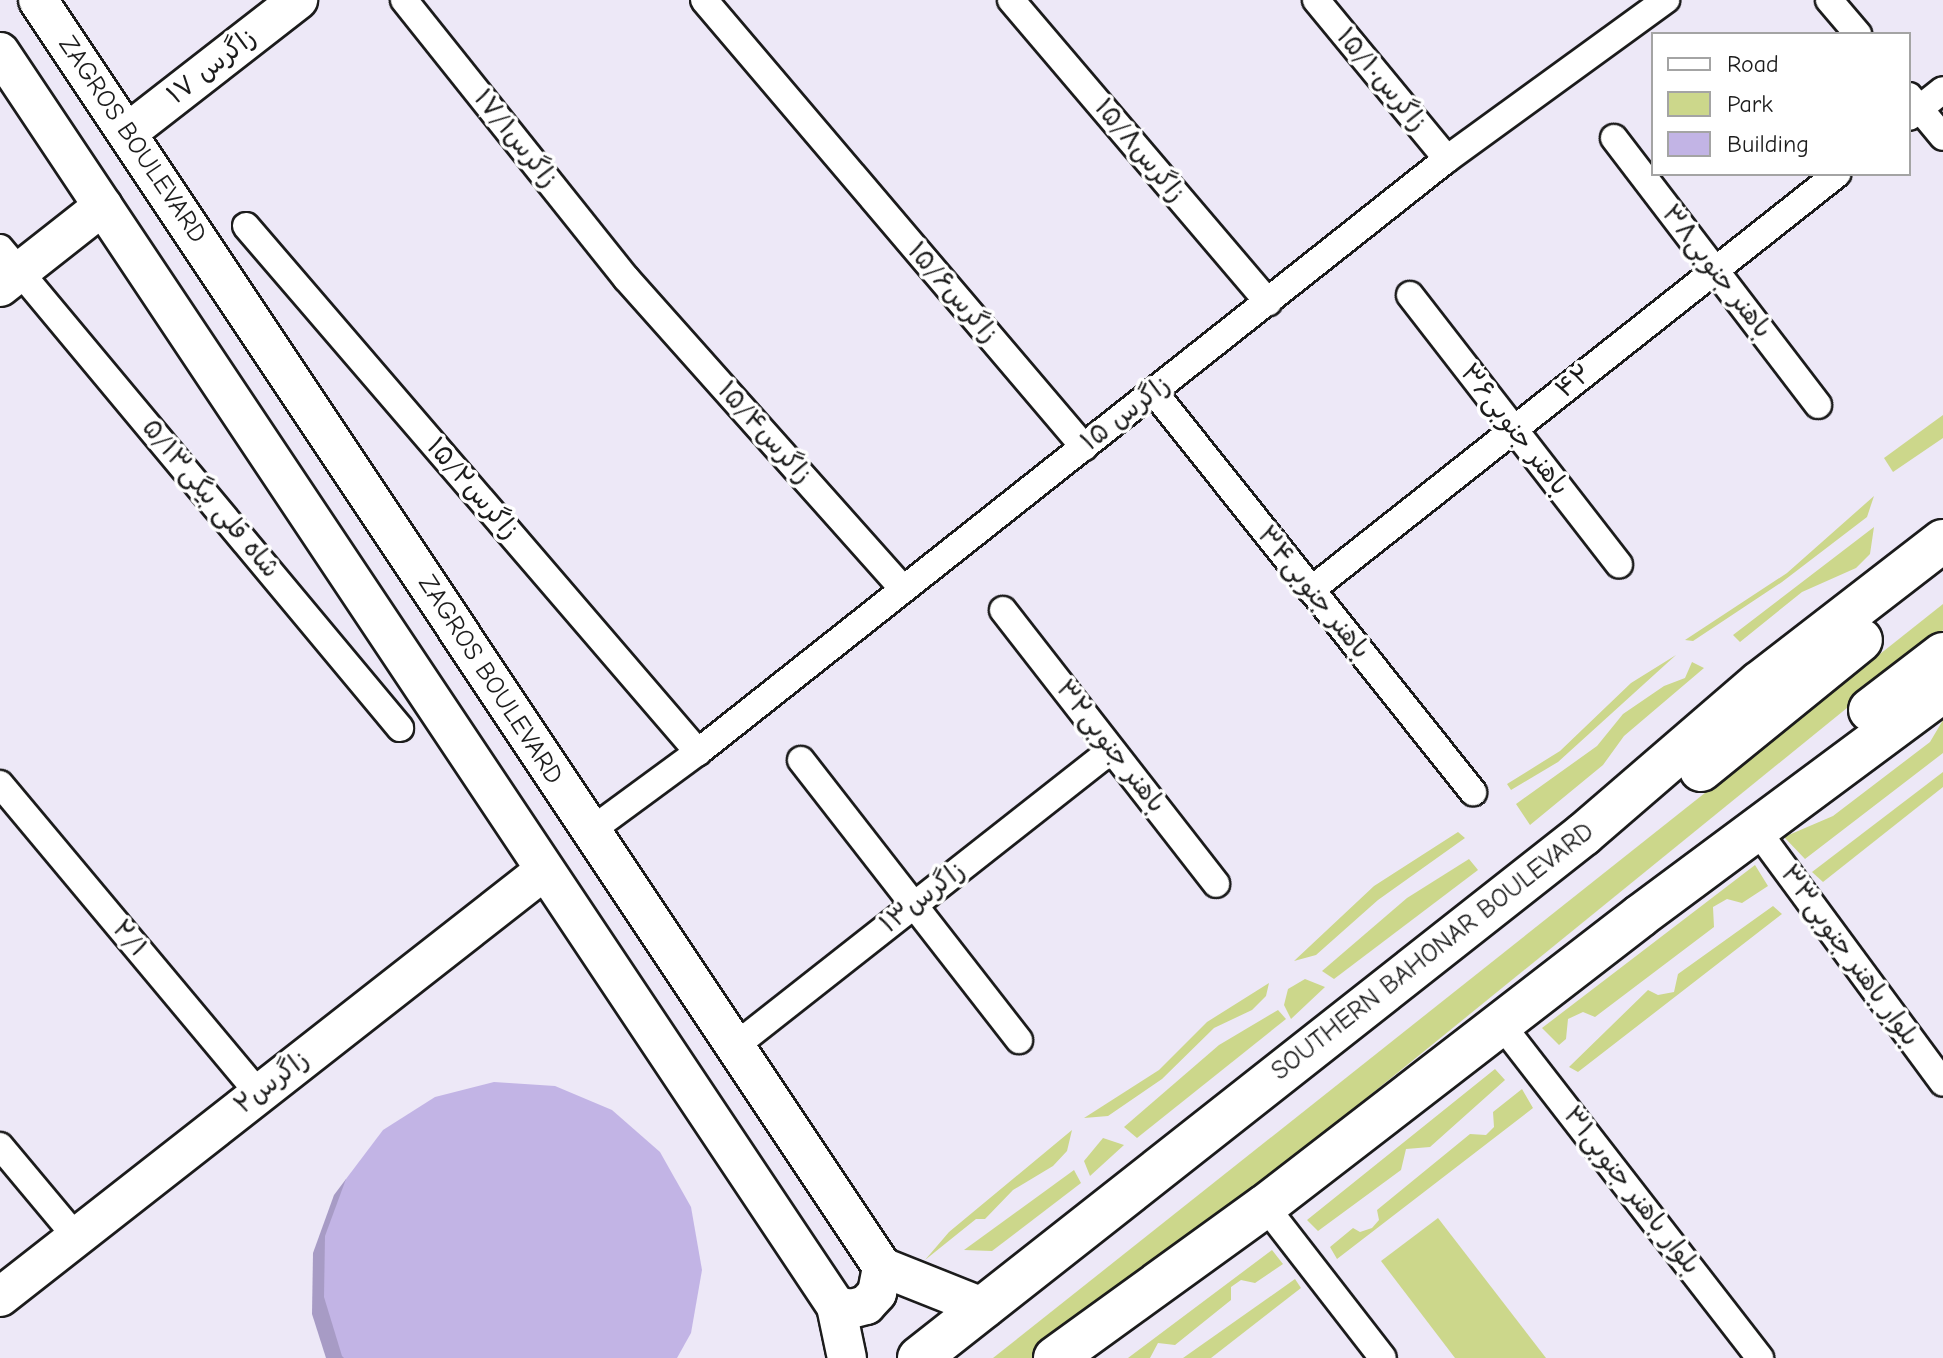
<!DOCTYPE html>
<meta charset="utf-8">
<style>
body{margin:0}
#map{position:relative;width:1943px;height:1358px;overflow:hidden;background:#ede8f7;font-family:"Comic Neue","Playpen Sans Arabic",sans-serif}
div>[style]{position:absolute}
.green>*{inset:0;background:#ccd78b}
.roads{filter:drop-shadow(2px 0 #1c1c1c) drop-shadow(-2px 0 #1c1c1c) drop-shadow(0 2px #1c1c1c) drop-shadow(0 -2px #1c1c1c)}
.street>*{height:26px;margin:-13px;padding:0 13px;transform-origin:13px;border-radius:13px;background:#fff}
.secondary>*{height:38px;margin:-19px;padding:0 19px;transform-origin:19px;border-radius:19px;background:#fff}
.primary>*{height:42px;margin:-21px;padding:0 21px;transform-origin:21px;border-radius:21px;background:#fff}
.wall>*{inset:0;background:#a79bc5}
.building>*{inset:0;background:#c2b4e5}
span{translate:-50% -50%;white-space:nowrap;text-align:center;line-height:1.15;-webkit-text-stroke:7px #fff;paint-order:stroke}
.street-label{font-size:26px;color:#1c1c1c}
.legend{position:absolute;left:1651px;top:32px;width:260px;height:144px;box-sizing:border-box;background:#fff;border:2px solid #a4a4a4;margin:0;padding:10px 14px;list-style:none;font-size:24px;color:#1c1c1c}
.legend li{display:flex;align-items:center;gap:16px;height:40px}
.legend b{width:40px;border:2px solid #a4a4a4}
</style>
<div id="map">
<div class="green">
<div style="clip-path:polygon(1943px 415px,1943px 438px,1893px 472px,1884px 458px)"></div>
<div style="clip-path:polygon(1874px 496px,1867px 517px,1782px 582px,1693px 641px,1685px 640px,1787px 573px)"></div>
<div style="clip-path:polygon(1874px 527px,1870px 554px,1856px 568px,1802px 592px,1740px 642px,1733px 635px)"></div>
<div style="clip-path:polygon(1943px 604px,1943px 630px,1247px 1195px,1040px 1358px,993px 1358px)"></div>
<div style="clip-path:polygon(1676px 655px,1558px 762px,1511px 790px,1507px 784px,1560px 751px,1631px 683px)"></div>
<div style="clip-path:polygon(1692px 662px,1704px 668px,1624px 736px,1603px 765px,1530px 825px,1516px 804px,1597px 746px,1623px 714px,1664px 686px,1685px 678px)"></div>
<div style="clip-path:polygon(1943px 720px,1943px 753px,1805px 859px,1784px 837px,1833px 816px,1930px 742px)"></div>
<div style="clip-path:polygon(1943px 772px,1943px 787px,1823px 882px,1812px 872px)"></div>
<div style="clip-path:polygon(1458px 832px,1465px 838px,1378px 900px,1316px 955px,1294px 961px,1374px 886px)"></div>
<div style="clip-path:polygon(1469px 859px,1478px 870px,1334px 979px,1322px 971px,1407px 898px)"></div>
<div style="clip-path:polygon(1755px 865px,1768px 886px,1742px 903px,1727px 899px,1713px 907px,1714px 927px,1595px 1017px,1583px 1012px,1568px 1019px,1566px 1039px,1559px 1045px,1542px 1028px)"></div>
<div style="clip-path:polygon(1773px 906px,1782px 914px,1578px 1072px,1569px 1067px,1648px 990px,1658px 995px,1674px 992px,1678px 974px)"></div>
<div style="clip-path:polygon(1305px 979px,1325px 987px,1291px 1019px,1284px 1005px,1288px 989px)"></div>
<div style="clip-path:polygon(1269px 983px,1266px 996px,1252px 1010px,1214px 1028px,1162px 1079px,1108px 1116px,1084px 1118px,1159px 1070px,1207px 1022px)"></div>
<div style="clip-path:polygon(1278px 1010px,1286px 1019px,1137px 1138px,1124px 1127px,1219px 1045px)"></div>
<div style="clip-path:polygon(1495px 1069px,1505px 1080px,1430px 1147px,1406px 1149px,1401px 1170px,1318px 1231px,1307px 1220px)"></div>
<div style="clip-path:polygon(1522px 1089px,1533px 1108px,1337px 1259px,1330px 1247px,1353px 1228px,1360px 1232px,1372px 1228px,1379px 1220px,1377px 1210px,1470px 1134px,1486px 1135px,1494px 1127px,1493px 1112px)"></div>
<div style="clip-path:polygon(1072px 1130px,1067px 1151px,1053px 1166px,1013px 1190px,985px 1219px,976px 1219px,925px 1260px,949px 1232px)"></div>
<div style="clip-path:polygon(1103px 1138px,1124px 1145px,1090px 1176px,1084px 1161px)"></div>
<div style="clip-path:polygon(1074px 1170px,1081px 1183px,992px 1251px,964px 1250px)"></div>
<div style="clip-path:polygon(1438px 1218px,1546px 1358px,1455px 1358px,1381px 1261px)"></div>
<div style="clip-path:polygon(1272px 1250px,1283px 1264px,1255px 1283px,1241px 1280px,1231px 1287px,1231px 1300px,1175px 1345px,1158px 1343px,1150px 1358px,1128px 1358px)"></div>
<div style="clip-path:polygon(1295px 1279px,1301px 1288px,1211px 1358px,1183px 1358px)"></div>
</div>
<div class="roads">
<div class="street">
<div style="left:404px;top:0;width:356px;rotate:51.4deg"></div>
<div style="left:626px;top:278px;width:415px;rotate:48.3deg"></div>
<div style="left:704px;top:0;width:587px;rotate:49.63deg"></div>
<div style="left:1011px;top:0;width:397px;rotate:49.6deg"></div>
<div style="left:1316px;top:0;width:206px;rotate:50.5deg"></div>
<div style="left:1829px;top:0;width:45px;rotate:49.5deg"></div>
<div style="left:1909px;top:96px;width:53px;rotate:50.3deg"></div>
<div style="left:1909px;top:117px;width:43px;rotate:-38.5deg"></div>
<div style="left:1614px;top:138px;width:336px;rotate:52.6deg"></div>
<div style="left:246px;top:226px;width:694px;rotate:49.33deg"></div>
<div style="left:0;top:248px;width:625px;rotate:50.19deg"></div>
<div style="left:1410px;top:295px;width:341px;rotate:52.2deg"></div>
<div style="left:1154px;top:392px;width:512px;rotate:51.43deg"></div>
<div style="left:1311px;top:590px;width:671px;rotate:-38.34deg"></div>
<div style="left:1003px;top:610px;width:347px;rotate:52.1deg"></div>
<div style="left:801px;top:760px;width:355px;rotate:52.1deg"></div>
<div style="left:0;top:784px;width:404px;rotate:50.1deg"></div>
<div style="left:1756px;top:829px;width:315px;rotate:53.6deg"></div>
<div style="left:589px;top:832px;width:135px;rotate:-36.3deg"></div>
<div style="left:698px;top:752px;width:955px;rotate:-38.37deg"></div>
<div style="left:1447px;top:159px;width:271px;rotate:-36deg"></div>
<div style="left:1501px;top:1024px;width:423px;rotate:52.2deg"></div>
<div style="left:734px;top:1047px;width:480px;rotate:-38.2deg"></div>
<div style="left:0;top:1146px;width:119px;rotate:50.1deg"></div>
<div style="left:1265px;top:1206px;width:192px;rotate:52.2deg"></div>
</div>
<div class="secondary">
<div style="left:38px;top:0;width:1522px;rotate:56.33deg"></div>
<div style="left:882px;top:1267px;width:111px;rotate:21.7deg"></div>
<div style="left:0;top:52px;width:1507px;rotate:56.31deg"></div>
<div style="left:836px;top:1306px;width:53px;rotate:78.1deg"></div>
<div style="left:127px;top:133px;width:217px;rotate:-37.9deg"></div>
<div style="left:0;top:287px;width:131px;rotate:-38.2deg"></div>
<div style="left:0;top:1297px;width:692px;rotate:-38.08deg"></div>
<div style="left:836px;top:1306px;width:15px;rotate:11deg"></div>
<div style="left:851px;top:1309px;width:16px;rotate:-15deg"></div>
<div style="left:866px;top:1305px;width:16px;rotate:-47deg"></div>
<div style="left:877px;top:1293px;width:26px;rotate:-79deg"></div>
</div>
<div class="primary">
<div style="left:1870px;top:710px;width:92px;rotate:-37.5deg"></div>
<div style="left:1701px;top:770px;width:206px;rotate:-39.1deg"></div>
<div style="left:919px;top:1358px;width:847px;rotate:-38.24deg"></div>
<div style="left:1584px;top:834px;width:231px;rotate:-40.8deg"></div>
<div style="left:1759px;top:683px;width:232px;rotate:-37.7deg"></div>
<div style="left:1055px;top:1358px;width:259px;rotate:-35.9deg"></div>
<div style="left:1265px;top:1206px;width:474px;rotate:-37.7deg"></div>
<div style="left:1640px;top:916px;width:377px;rotate:-36.6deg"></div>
</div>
</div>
<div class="wall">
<div style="clip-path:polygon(346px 1179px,677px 1358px,326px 1358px,312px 1314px,313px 1253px,334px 1195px)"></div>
</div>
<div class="building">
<div style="clip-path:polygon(494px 1082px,555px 1086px,612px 1110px,660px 1152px,691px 1207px,702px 1270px,691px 1333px,677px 1358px,344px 1358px,342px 1356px,324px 1297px,325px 1236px,346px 1179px,383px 1130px,435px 1097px)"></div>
</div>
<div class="street-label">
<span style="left:212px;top:67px;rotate:-38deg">زاگرس ۱۷</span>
<span style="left:1381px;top:80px;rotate:50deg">زاگرس۱۵/۱۰</span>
<span style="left:515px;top:139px;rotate:51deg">زاگرس۱۷/۱</span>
<span style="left:132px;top:140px;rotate:56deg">ZAGROS BOULEVARD</span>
<span style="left:1139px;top:151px;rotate:50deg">زاگرس۱۵/۸</span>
<span style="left:1716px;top:272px;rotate:52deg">باهنر جنوبی۳۸</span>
<span style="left:952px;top:293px;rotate:49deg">زاگرس۱۵/۶</span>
<span style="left:1574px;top:382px;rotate:-38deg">۴۲</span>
<span style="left:1126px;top:414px;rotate:-38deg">زاگرس ۱۵</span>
<span style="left:1514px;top:430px;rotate:52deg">باهنر جنوبی۳۶</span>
<span style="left:764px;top:433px;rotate:48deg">زاگرس۱۵/۴</span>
<span style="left:472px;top:489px;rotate:49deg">زاگرس۱۵/۲</span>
<span style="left:210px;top:499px;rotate:50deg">شاه قلی بیگی۵/۱۳</span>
<span style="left:1313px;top:593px;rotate:51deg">باهنر جنوبی۳۴</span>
<span style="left:490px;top:680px;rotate:57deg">ZAGROS BOULEVARD</span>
<span style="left:1110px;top:747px;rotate:52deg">باهنر جنوبی۳۲</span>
<span style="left:923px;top:898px;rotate:-38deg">زاگرس۱۳</span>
<span style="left:129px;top:939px;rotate:50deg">۲/۱</span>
<span style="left:1433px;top:952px;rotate:-38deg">SOUTHERN BAHONAR BOULEVARD</span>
<span style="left:1849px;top:956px;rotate:54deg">بلوار باهنر جنوبی۳۳</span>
<span style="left:272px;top:1083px;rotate:-38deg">زاگرس۲</span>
<span style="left:1631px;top:1191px;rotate:52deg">بلوار باهنر جنوبی۳۱</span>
</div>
<ul class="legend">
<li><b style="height:10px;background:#fff"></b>Road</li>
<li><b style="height:22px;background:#ccd78b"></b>Park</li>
<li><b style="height:22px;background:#c2b4e5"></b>Building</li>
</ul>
</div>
